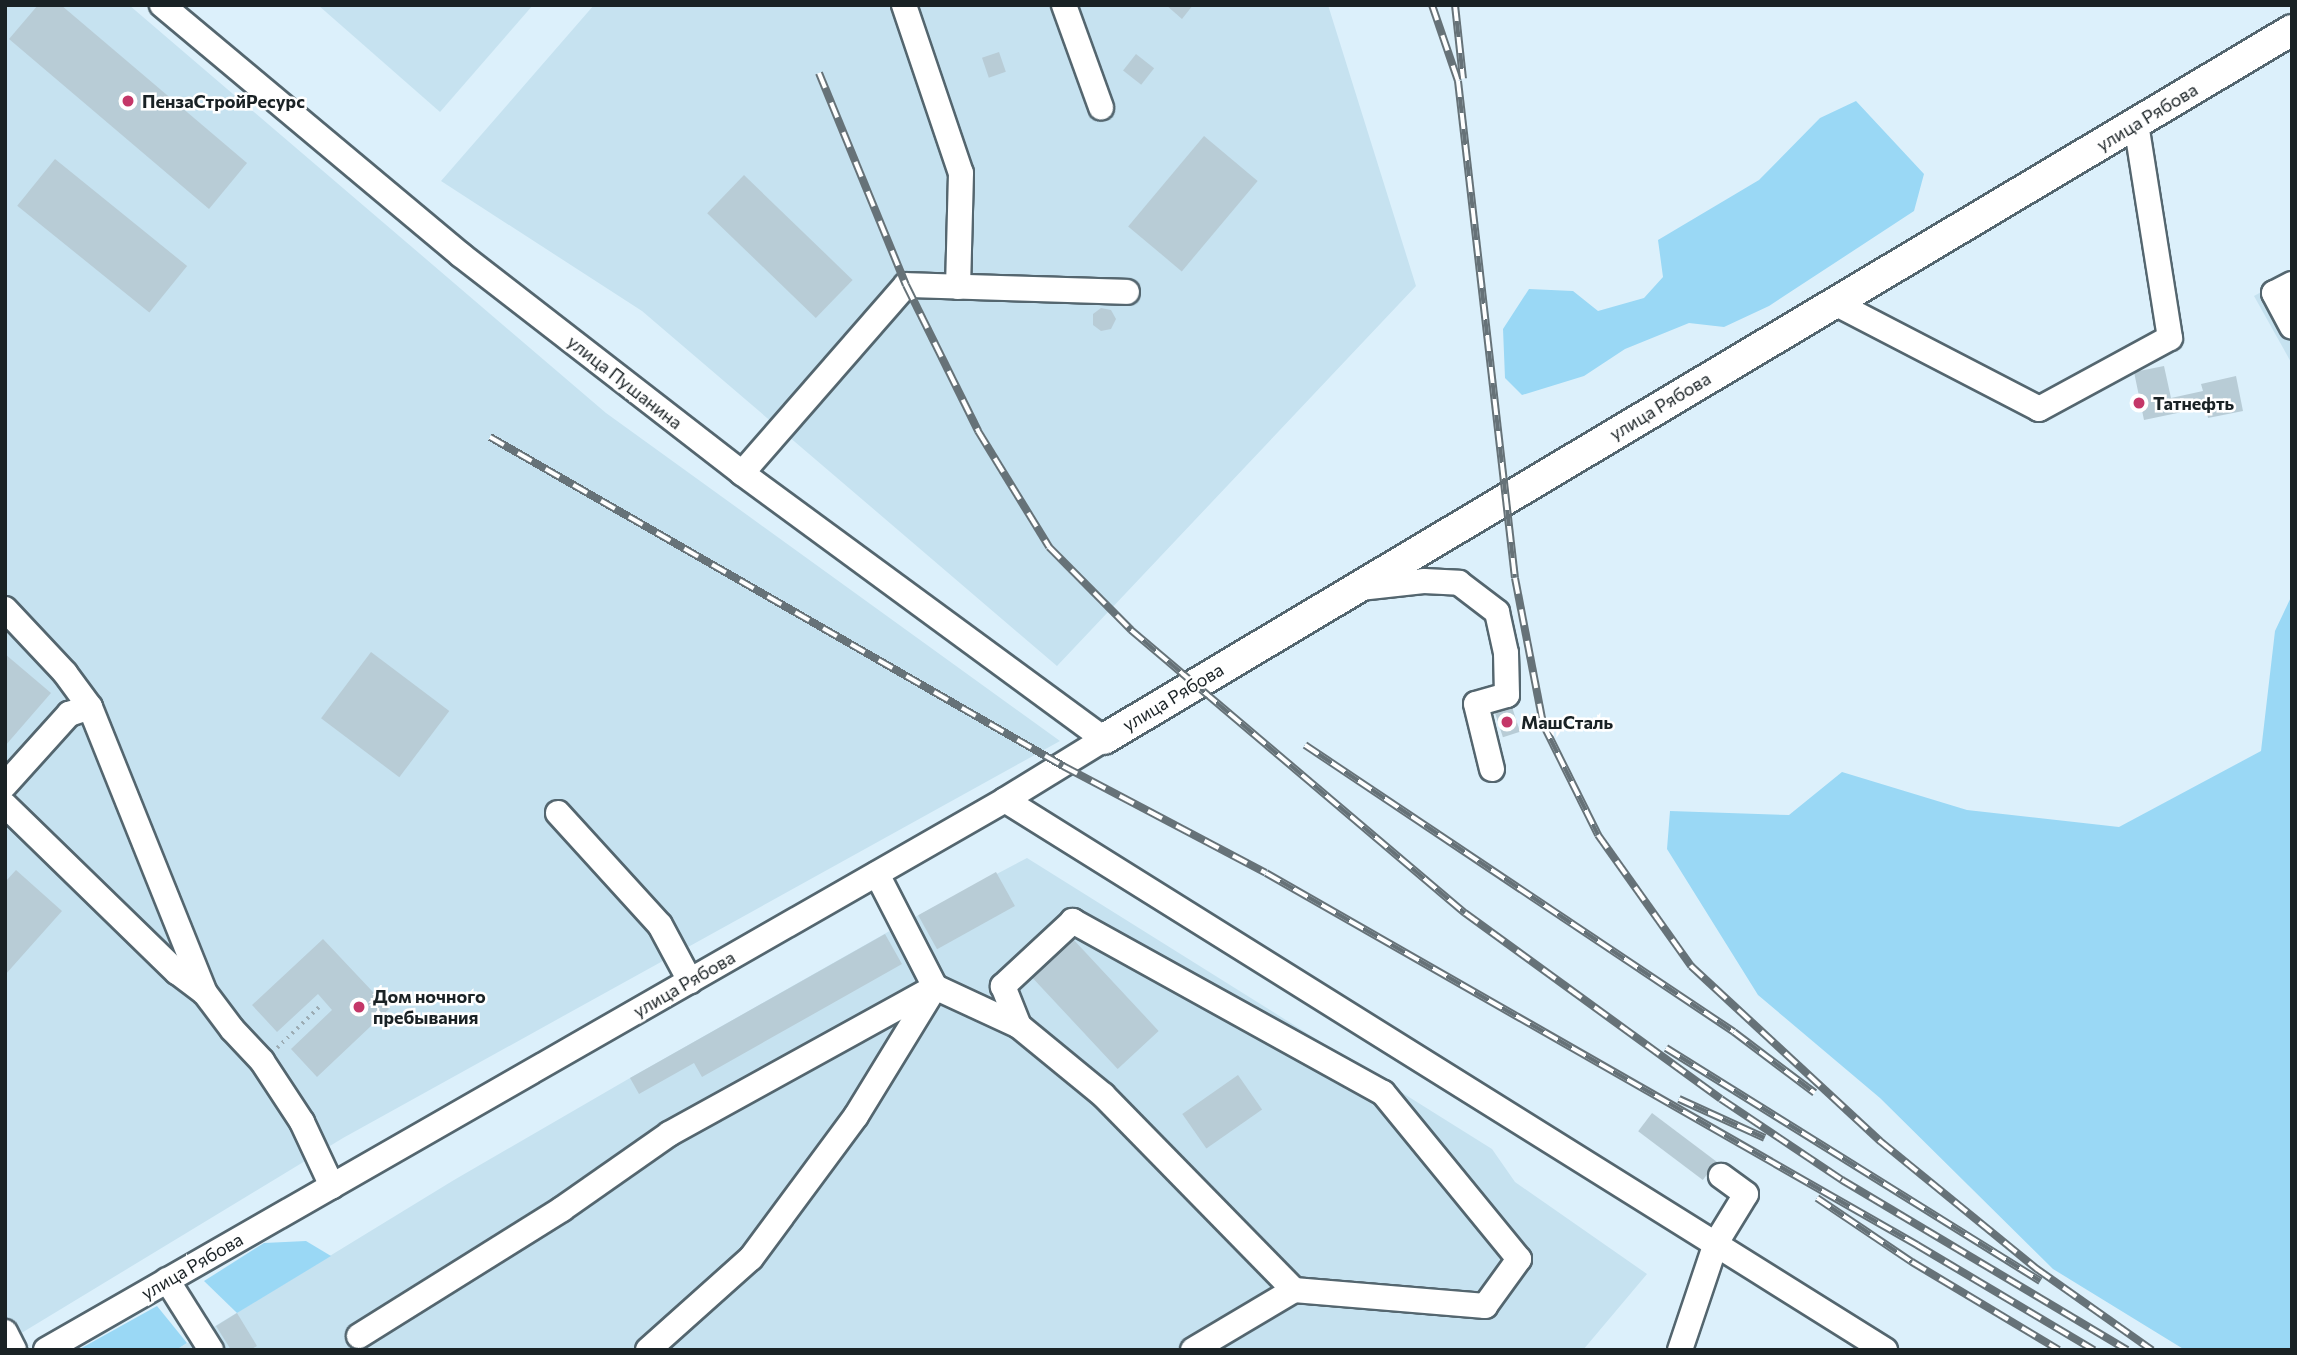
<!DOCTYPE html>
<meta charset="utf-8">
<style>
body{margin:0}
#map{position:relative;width:2297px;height:1355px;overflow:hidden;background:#dcf0fb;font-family:Commissioner,sans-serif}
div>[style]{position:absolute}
.built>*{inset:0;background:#c6e2f0}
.green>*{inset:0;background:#9ad8f5}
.building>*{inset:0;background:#b8ccd6;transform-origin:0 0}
.path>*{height:3.5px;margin-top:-1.75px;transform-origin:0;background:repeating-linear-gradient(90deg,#9cacb4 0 2px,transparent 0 7px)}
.roads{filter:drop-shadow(2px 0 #54666f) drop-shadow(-2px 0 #54666f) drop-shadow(0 2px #54666f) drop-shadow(0 -2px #54666f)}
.minor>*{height:24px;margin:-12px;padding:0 12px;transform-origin:12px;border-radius:12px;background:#fff}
.major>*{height:30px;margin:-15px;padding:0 15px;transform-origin:15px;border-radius:15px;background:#fff}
.rail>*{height:8px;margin-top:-4px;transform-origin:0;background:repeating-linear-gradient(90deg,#fff 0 16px,#667278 0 32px);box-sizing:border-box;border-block:2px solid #667278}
.dots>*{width:19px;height:19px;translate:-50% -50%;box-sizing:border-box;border:4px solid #fff;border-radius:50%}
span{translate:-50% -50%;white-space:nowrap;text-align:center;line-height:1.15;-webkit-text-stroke:5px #fff;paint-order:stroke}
.poi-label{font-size:18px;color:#1a2225;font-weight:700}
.left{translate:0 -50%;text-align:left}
.street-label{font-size:18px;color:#1a2225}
.frame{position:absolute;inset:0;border:7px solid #1a2225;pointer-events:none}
</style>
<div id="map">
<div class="built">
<div style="clip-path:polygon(5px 5px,129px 5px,606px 413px,1060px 741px,343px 1138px,5px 1343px)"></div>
<div style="clip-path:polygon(318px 5px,533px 5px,440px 112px)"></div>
<div style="clip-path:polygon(594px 5px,1328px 5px,1416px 286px,1057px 666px,642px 311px,441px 181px)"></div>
<div style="clip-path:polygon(2292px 275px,2292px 364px,2254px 296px)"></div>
<div style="clip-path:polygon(1027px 858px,1492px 1149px,1515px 1182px,1647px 1274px,1583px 1350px,176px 1350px,454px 1180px,630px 1078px,902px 924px)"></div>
</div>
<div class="green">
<div style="clip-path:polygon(1856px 101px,1924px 174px,1914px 211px,1769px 306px,1724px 327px,1689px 323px,1625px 349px,1584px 376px,1522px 395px,1505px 378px,1503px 329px,1529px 289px,1573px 291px,1598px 311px,1644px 298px,1663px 277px,1658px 240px,1759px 180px,1820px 118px)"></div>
<div style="clip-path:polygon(2292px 595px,2292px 1350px,2185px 1350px,2053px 1269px,1880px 1098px,1758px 995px,1667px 849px,1670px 811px,1789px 815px,1842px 772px,1967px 810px,2119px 827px,2261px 751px,2275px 631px)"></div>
<div style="clip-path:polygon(306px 1241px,331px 1256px,237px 1313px,204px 1281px,264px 1243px)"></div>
<div style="clip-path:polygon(157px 1306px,187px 1343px,176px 1350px,78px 1350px)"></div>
</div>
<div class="building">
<div style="clip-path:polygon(38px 5px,61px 5px,247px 163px,209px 209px,9px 39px)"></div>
<div style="clip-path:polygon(1166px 5px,1193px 5px,1182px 19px)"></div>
<div style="left:999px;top:52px;width:21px;height:18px;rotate:71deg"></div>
<div style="left:1136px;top:54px;width:23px;height:21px;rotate:38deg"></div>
<div style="left:1204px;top:136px;width:70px;height:118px;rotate:40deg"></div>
<div style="left:55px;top:159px;width:170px;height:60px;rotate:39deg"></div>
<div style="left:744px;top:175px;width:151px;height:53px;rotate:44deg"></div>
<div style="clip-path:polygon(1101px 308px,1111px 310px,1116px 319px,1111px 329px,1101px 331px,1093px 325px,1093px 314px)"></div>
<div style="clip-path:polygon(2164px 366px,2171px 398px,2203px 391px,2201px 384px,2236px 376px,2243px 411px,2208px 418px,2206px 407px,2144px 420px,2134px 372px)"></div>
<div style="left:371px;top:652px;width:98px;height:83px;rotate:37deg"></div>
<div style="clip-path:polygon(5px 654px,51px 693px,5px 746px)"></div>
<div style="left:1512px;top:707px;width:26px;height:18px;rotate:72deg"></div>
<div style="clip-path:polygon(16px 870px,62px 911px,5px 975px,5px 882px)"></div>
<div style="left:996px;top:872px;width:39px;height:89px;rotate:61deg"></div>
<div style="clip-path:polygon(885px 934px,902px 964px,702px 1077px,694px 1063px,639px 1094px,630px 1078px)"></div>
<div style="left:1072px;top:938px;width:127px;height:56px;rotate:47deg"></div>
<div style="clip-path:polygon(323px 939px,389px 1009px,317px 1077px,291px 1049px,332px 1010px,318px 994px,277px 1032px,252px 1005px)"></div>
<div style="left:1238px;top:1075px;width:42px;height:68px;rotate:55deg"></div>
<div style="left:1652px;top:1113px;width:81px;height:23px;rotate:37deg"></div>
<div style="clip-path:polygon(237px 1313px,257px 1346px,250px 1350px,231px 1350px,216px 1326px)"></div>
</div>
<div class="path">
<div style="left:277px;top:1048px;width:60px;rotate:-44.3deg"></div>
</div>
<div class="roads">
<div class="minor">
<div style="left:904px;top:5px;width:177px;rotate:71.3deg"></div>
<div style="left:961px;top:173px;width:114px;rotate:91.5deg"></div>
<div style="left:1064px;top:5px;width:109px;rotate:70.1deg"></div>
<div style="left:2292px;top:284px;width:20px;rotate:153deg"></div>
<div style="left:2274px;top:293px;width:38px;rotate:62deg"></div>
<div style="left:1833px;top:302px;width:232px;rotate:27.4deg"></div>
<div style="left:2039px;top:409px;width:149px;rotate:-28.5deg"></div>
<div style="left:2170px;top:338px;width:217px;rotate:-99deg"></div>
<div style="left:742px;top:473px;width:249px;rotate:-48.9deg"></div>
<div style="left:906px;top:285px;width:221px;rotate:1.8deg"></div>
<div style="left:1360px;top:588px;width:64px;rotate:-6.2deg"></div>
<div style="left:1424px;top:581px;width:35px;rotate:3deg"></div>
<div style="left:1459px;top:583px;width:48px;rotate:37.3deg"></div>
<div style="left:1497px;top:612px;width:42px;rotate:77.6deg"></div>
<div style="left:1506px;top:653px;width:42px;rotate:88.6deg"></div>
<div style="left:1507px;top:695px;width:32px;rotate:164deg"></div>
<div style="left:1476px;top:704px;width:67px;rotate:76.2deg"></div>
<div style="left:5px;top:609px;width:88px;rotate:46.8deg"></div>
<div style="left:65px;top:673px;width:42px;rotate:53.7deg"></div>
<div style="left:90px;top:707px;width:308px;rotate:68.1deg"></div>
<div style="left:205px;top:993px;width:45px;rotate:53.1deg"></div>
<div style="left:232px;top:1029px;width:44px;rotate:46.8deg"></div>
<div style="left:262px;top:1061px;width:73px;rotate:56.7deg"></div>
<div style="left:302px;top:1122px;width:71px;rotate:64.9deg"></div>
<div style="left:5px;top:785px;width:96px;rotate:-48deg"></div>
<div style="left:69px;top:714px;width:22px;rotate:-18deg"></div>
<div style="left:1005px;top:800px;width:1038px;rotate:32.01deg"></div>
<div style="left:5px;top:805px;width:240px;rotate:44.2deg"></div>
<div style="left:177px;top:972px;width:34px;rotate:37deg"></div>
<div style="left:558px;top:813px;width:151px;rotate:47.7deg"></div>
<div style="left:660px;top:925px;width:64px;rotate:61.8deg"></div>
<div style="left:167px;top:1280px;width:83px;rotate:57.8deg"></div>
<div style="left:5px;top:1332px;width:20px;rotate:63deg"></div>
<div style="left:359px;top:1336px;width:239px;rotate:-32deg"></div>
<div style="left:562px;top:1209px;width:131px;rotate:-35deg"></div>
<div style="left:669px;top:1134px;width:304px;rotate:-28.9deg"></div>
<div style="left:935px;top:987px;width:127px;rotate:-117.2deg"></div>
<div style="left:46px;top:1350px;width:1106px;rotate:-29.83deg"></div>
<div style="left:1005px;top:800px;width:116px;rotate:-31.6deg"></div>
<div style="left:1104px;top:739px;width:449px;rotate:-143.7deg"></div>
<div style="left:742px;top:473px;width:356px;rotate:-142.2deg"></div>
<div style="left:461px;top:255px;width:390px;rotate:-140.1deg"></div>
<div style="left:648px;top:1350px;width:138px;rotate:-41.8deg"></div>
<div style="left:751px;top:1258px;width:177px;rotate:-53.5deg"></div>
<div style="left:856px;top:1116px;width:151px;rotate:-58.5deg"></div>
<div style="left:935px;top:987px;width:93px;rotate:24.9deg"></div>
<div style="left:1019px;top:1026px;width:109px;rotate:39.4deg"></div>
<div style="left:1103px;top:1095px;width:273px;rotate:45.6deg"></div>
<div style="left:1294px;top:1290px;width:192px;rotate:4.8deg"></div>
<div style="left:1485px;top:1306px;width:58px;rotate:-54.1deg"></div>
<div style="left:1519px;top:1259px;width:215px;rotate:-129.3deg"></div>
<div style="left:1383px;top:1093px;width:355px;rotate:-151deg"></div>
<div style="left:1073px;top:921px;width:96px;rotate:137.1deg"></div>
<div style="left:1003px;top:986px;width:43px;rotate:68.2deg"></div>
<div style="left:1193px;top:1350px;width:117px;rotate:-30.7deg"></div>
<div style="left:1680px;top:1350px;width:113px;rotate:-71.4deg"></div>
<div style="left:1716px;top:1243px;width:57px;rotate:-58.5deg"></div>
<div style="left:1746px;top:1194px;width:31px;rotate:-144deg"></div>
</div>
<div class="major">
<div style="left:1104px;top:739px;width:1383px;rotate:-30.83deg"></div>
</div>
</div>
<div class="rail">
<div style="left:1432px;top:5px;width:80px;rotate:71.1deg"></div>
<div style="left:1458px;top:81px;width:500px;rotate:83.46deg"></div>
<div style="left:1515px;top:578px;width:149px;rotate:79.1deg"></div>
<div style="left:1543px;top:724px;width:124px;rotate:63.6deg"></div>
<div style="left:1598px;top:835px;width:161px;rotate:54.6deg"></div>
<div style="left:1691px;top:966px;width:258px;rotate:42.8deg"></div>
<div style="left:1880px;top:1141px;width:203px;rotate:39.2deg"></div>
<div style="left:2037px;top:1269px;width:141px;rotate:35.2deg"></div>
<div style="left:1455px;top:5px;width:74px;rotate:83.8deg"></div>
<div style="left:819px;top:73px;width:229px;rotate:67.7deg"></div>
<div style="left:906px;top:285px;width:163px;rotate:63.7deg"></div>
<div style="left:978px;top:431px;width:136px;rotate:58.5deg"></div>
<div style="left:1049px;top:547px;width:117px;rotate:45.3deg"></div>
<div style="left:1131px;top:630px;width:438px;rotate:40.3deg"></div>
<div style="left:1465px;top:913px;width:316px;rotate:36deg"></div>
<div style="left:1721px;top:1099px;width:146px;rotate:33.8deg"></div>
<div style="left:1842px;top:1180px;width:332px;rotate:30.8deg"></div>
<div style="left:490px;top:437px;width:661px;rotate:29.86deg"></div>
<div style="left:1063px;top:766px;width:229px;rotate:27.8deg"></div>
<div style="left:1266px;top:873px;width:750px;rotate:29.74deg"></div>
<div style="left:1917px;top:1245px;width:206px;rotate:30.7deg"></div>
<div style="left:1305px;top:745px;width:516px;rotate:33.78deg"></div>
<div style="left:1734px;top:1032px;width:101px;rotate:37deg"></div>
<div style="left:1666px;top:1048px;width:441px;rotate:31.9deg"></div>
<div style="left:1679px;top:1099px;width:94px;rotate:24.4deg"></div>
<div style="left:1817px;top:1198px;width:115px;rotate:34deg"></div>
<div style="left:1912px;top:1262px;width:171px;rotate:30.9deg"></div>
</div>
<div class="dots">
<div style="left:128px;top:101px;background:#c43768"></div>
<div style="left:2139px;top:403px;background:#c43768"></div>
<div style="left:1507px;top:722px;background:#c43768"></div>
<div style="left:359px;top:1007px;background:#c43768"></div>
</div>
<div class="poi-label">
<span class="left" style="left:142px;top:101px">ПензаСтройРесурс</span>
<span class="left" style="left:2153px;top:403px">Татнефть</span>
<span class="left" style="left:1521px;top:722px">МашСталь</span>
<span class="left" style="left:373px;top:1007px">Дом ночного<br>пребывания</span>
</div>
<div class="street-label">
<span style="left:2147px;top:117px;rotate:-31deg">улица Рябова</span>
<span style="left:625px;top:382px;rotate:38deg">улица Пушанина</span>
<span style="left:1660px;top:406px;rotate:-31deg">улица Рябова</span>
<span style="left:1173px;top:697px;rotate:-31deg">улица Рябова</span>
<span style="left:684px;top:984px;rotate:-30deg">улица Рябова</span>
<span style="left:192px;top:1266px;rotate:-30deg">улица Рябова</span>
</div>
<div class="frame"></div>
</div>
